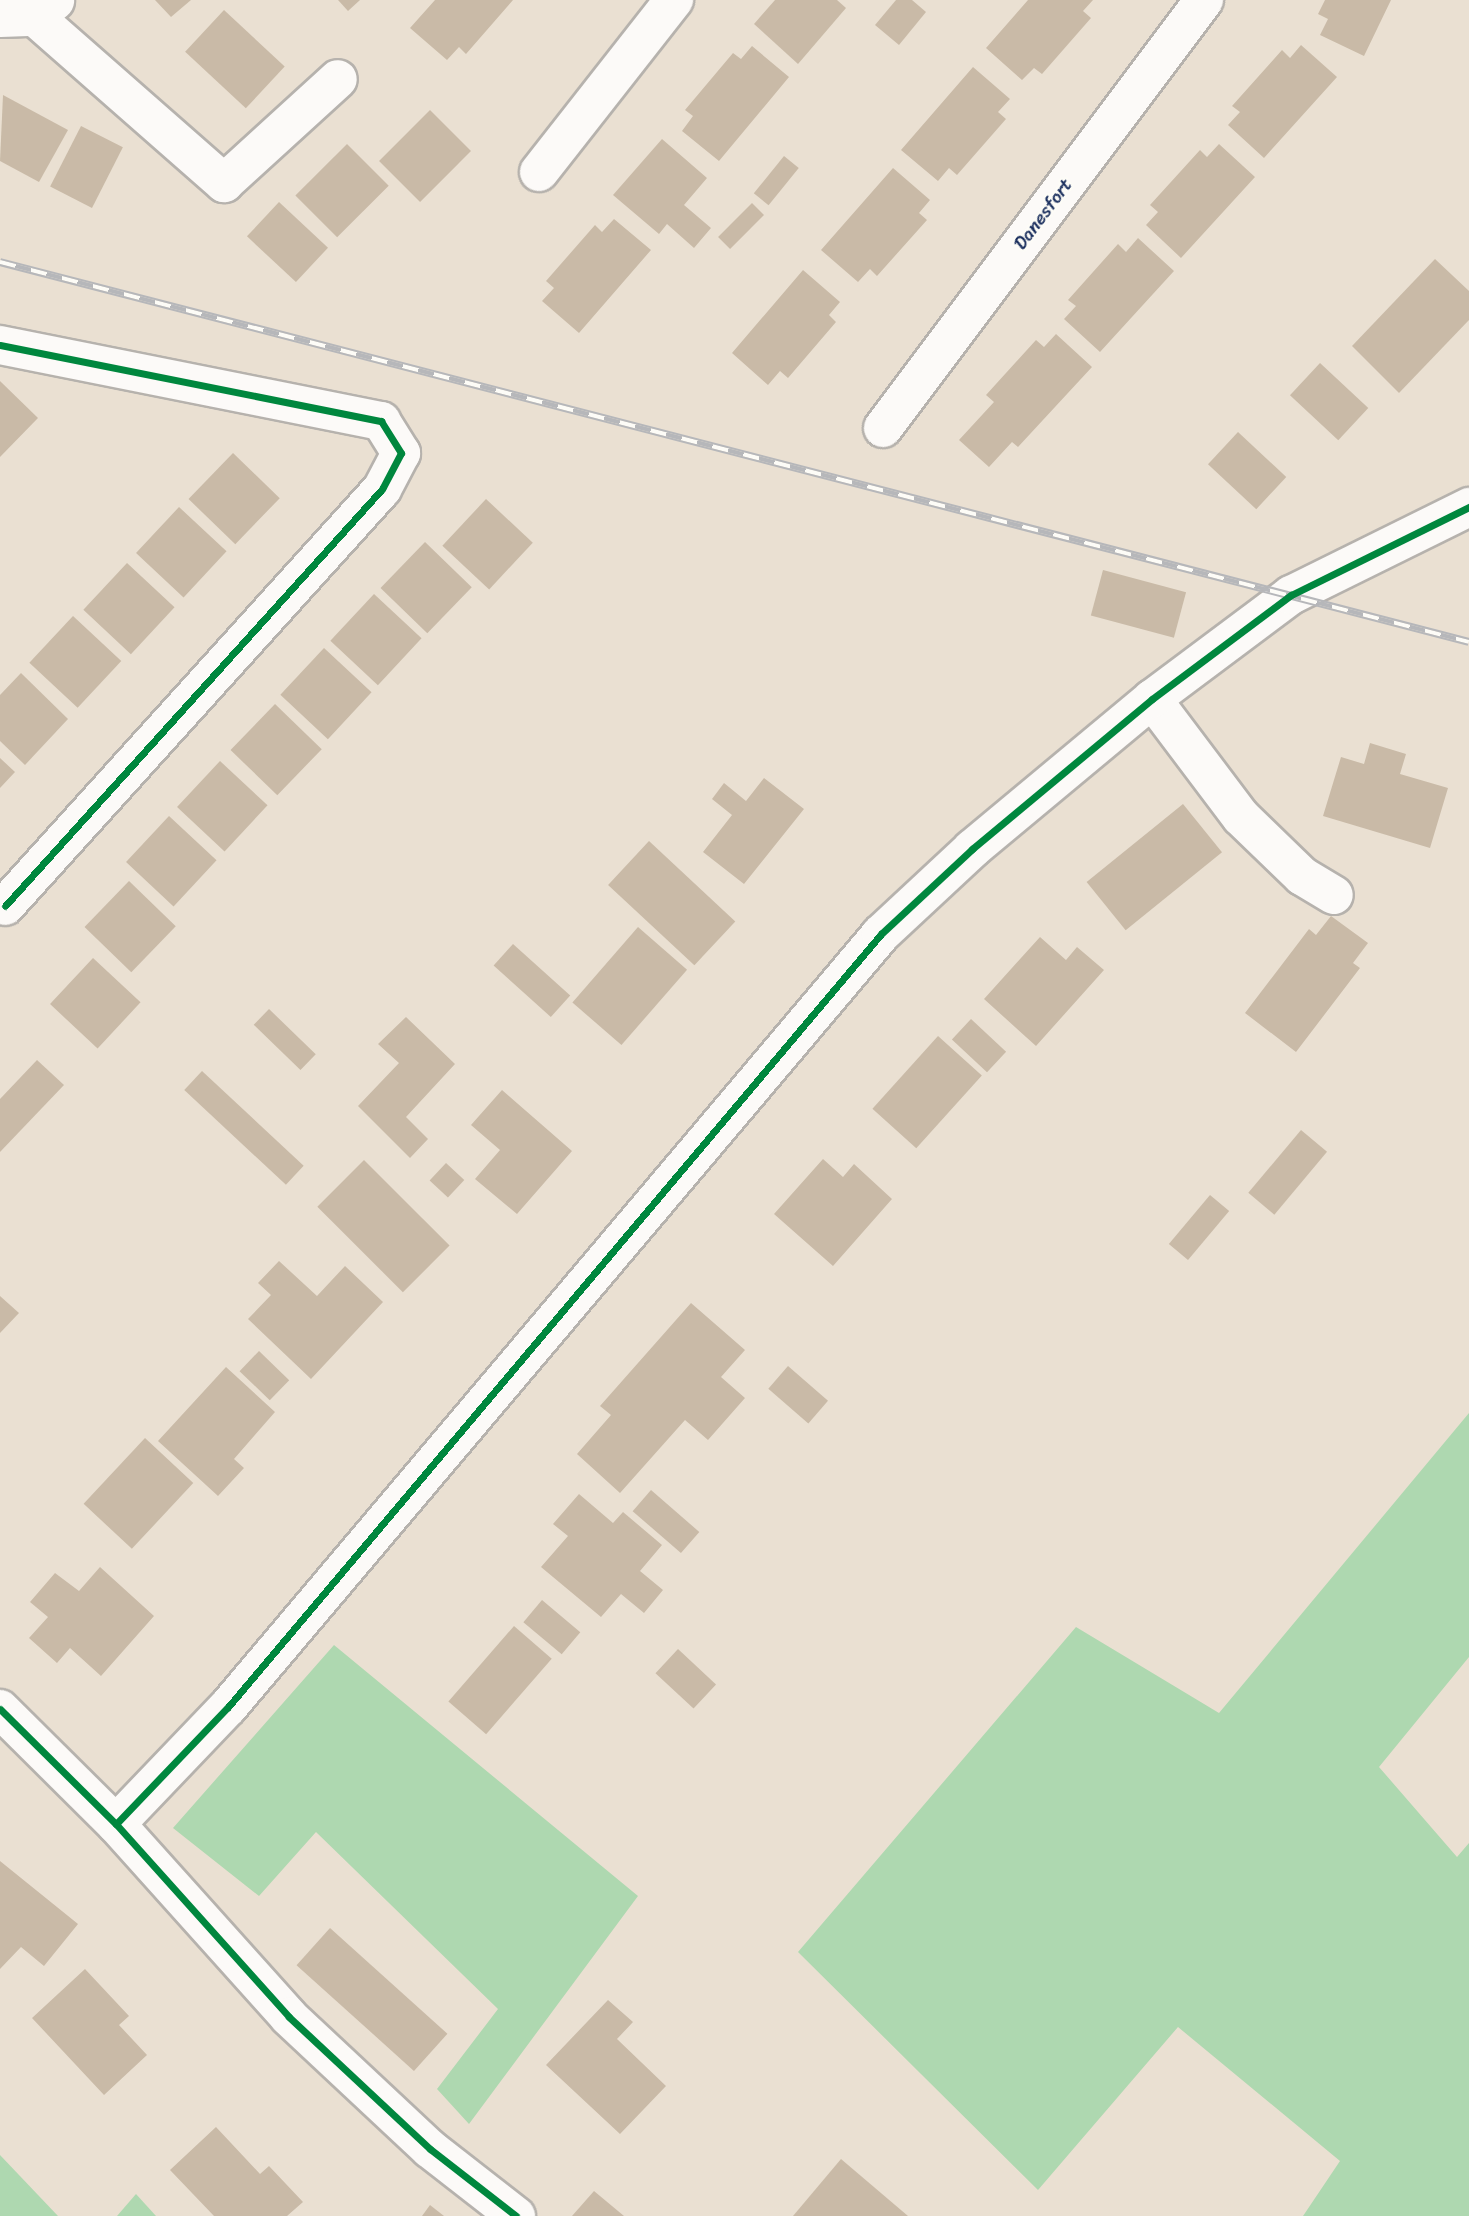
<!DOCTYPE html>
<style>
body{margin:0}
#map{position:relative;width:1469px;height:2216px;overflow:hidden;background:#eae0d2;font-family:Sriracha,sans-serif}
div>[style]{position:absolute}
.green>*{inset:0;background:#aed8b0}
.building>*{inset:0;background:#c9baa7;transform-origin:0 0}
.roads{filter:drop-shadow(2px 0 #b6b2ad) drop-shadow(-2px 0 #b6b2ad) drop-shadow(0 2px #b6b2ad) drop-shadow(0 -2px #b6b2ad)}
.street>*{height:38px;margin:-19px;padding:0 19px;transform-origin:19px;border-radius:19px;background:#fcfaf8}
.rail>*{height:8px;margin-top:-4px;transform-origin:0;background:repeating-linear-gradient(90deg,#fdfcf7 0 16px,#b6b7ba 0 32px);box-sizing:border-box;border-block:2px solid #b6b7ba}
.cycleway>*{height:7px;margin:-3.5px;padding:0 3.5px;transform-origin:3.5px;border-radius:3.5px;background:#00873e}
span{translate:-50% -50%;white-space:nowrap;text-align:center;line-height:1.15;-webkit-text-stroke:5px #fdfcf7;paint-order:stroke}
.street-label{font-size:19px;color:#1b2f5e}
</style>
<div id="map">
<div class="green">
<div style="clip-path:polygon(1469px 1413px,1469px 1657px,1379px 1767px,1457px 1857px,1469px 1843px,1469px 2216px,1303px 2216px,1340px 2161px,1178px 2027px,1038px 2190px,798px 1952px,1076px 1627px,1219px 1713px)"></div>
<div style="clip-path:polygon(334px 1645px,638px 1896px,469px 2124px,437px 2089px,498px 2009px,316px 1832px,259px 1896px,173px 1828px)"></div>
<div style="clip-path:polygon(0 2155px,58px 2216px,0 2216px)"></div>
<div style="clip-path:polygon(136px 2194px,156px 2216px,117px 2216px)"></div>
</div>
<div class="building">
<div style="clip-path:polygon(155px 0,191px 0,171px 17px)"></div>
<div style="clip-path:polygon(338px 0,360px 0,348px 11px)"></div>
<div style="clip-path:polygon(435px 0,513px 0,466px 54px,459px 47px,447px 60px,410px 28px)"></div>
<div style="clip-path:polygon(775px 0,837px 0,846px 8px,798px 64px,754px 24px)"></div>
<div style="clip-path:polygon(896px 0,912px 0,926px 12px,899px 45px,875px 25px)"></div>
<div style="clip-path:polygon(1028px 0,1093px 0,1083px 11px,1091px 18px,1042px 74px,1034px 68px,1022px 80px,986px 48px)"></div>
<div style="clip-path:polygon(1325px 0,1391px 0,1364px 56px,1320px 35px,1328px 19px,1318px 14px)"></div>
<div style="left:224px;top:10px;width:83px;height:57px;rotate:43deg"></div>
<div style="clip-path:polygon(1301px 45px,1337px 77px,1264px 158px,1228px 125px,1240px 112px,1232px 106px,1282px 50px,1290px 58px)"></div>
<div style="clip-path:polygon(752px 46px,789px 77px,719px 161px,682px 131px,693px 116px,685px 110px,733px 53px,741px 59px)"></div>
<div style="clip-path:polygon(973px 67px,1010px 99px,998px 112px,1006px 119px,957px 175px,949px 168px,938px 181px,901px 150px)"></div>
<div style="clip-path:polygon(3px 95px,68px 130px,39px 182px,0 161px)"></div>
<div style="left:430px;top:110px;width:58px;height:72px;rotate:45deg"></div>
<div style="left:81px;top:126px;width:47px;height:68px;rotate:27deg"></div>
<div style="clip-path:polygon(662px 139px,707px 178px,684px 205px,711px 228px,694px 248px,667px 224px,659px 234px,613px 195px)"></div>
<div style="left:347px;top:144px;width:59px;height:73px;rotate:45deg"></div>
<div style="clip-path:polygon(1219px 144px,1255px 177px,1181px 258px,1146px 225px,1158px 212px,1150px 205px,1200px 150px,1207px 157px)"></div>
<div style="left:784px;top:156px;width:19px;height:48px;rotate:39deg"></div>
<div style="clip-path:polygon(893px 168px,930px 200px,919px 213px,927px 220px,877px 276px,870px 269px,858px 282px,821px 250px)"></div>
<div style="left:279px;top:202px;width:67px;height:47px;rotate:43deg"></div>
<div style="left:752px;top:203px;width:17px;height:48px;rotate:45deg"></div>
<div style="clip-path:polygon(614px 219px,651px 250px,579px 333px,542px 301px,554px 288px,546px 281px,595px 225px,602px 232px)"></div>
<div style="clip-path:polygon(1138px 238px,1174px 271px,1100px 352px,1064px 319px,1076px 306px,1068px 300px,1118px 244px,1126px 252px)"></div>
<div style="clip-path:polygon(1435px 259px,1469px 291px,1469px 320px,1399px 393px,1352px 346px)"></div>
<div style="clip-path:polygon(803px 270px,840px 302px,829px 315px,836px 322px,788px 378px,780px 371px,768px 385px,732px 353px)"></div>
<div style="clip-path:polygon(1056px 334px,1092px 367px,1018px 447px,1012px 442px,989px 467px,959px 440px,994px 402px,986px 395px,1036px 340px,1044px 347px)"></div>
<div style="left:1320px;top:363px;width:66px;height:44px;rotate:43deg"></div>
<div style="clip-path:polygon(0 381px,38px 418px,0 457px)"></div>
<div style="left:1238px;top:432px;width:66px;height:44px;rotate:43deg"></div>
<div style="left:233px;top:453px;width:65px;height:64px;rotate:44deg"></div>
<div style="left:486px;top:499px;width:64px;height:64px;rotate:43deg"></div>
<div style="left:179px;top:507px;width:65px;height:63px;rotate:43deg"></div>
<div style="left:425px;top:542px;width:65px;height:64px;rotate:44deg"></div>
<div style="left:127px;top:563px;width:65px;height:64px;rotate:43deg"></div>
<div style="left:1103px;top:570px;width:86px;height:47px;rotate:15deg"></div>
<div style="left:374px;top:594px;width:65px;height:64px;rotate:43deg"></div>
<div style="left:73px;top:616px;width:66px;height:64px;rotate:43deg"></div>
<div style="left:324px;top:648px;width:65px;height:64px;rotate:43deg"></div>
<div style="clip-path:polygon(21px 673px,68px 719px,25px 765px,0 741px,0 695px)"></div>
<div style="left:275px;top:704px;width:65px;height:64px;rotate:44deg"></div>
<div style="clip-path:polygon(1370px 743px,1406px 754px,1400px 774px,1448px 788px,1430px 848px,1323px 816px,1341px 757px,1364px 764px)"></div>
<div style="clip-path:polygon(0 758px,15px 772px,0 788px)"></div>
<div style="left:220px;top:761px;width:65px;height:63px;rotate:43deg"></div>
<div style="clip-path:polygon(764px 778px,804px 809px,744px 884px,703px 852px,732px 815px,712px 799px,724px 783px,746px 801px)"></div>
<div style="left:1183px;top:804px;width:62px;height:124px;rotate:51deg"></div>
<div style="left:169px;top:816px;width:65px;height:63px;rotate:43deg"></div>
<div style="left:649px;top:841px;width:118px;height:60px;rotate:43deg"></div>
<div style="left:129px;top:881px;width:65px;height:64px;rotate:44deg"></div>
<div style="clip-path:polygon(1331px 916px,1368px 943px,1353px 963px,1360px 968px,1296px 1052px,1245px 1013px,1309px 929px,1316px 935px)"></div>
<div style="left:638px;top:927px;width:65px;height:100px;rotate:41deg"></div>
<div style="clip-path:polygon(1040px 937px,1066px 960px,1077px 947px,1104px 970px,1036px 1046px,984px 999px)"></div>
<div style="left:513px;top:944px;width:77px;height:29px;rotate:42deg"></div>
<div style="left:93px;top:958px;width:65px;height:63px;rotate:43deg"></div>
<div style="left:269px;top:1009px;width:65px;height:22px;rotate:44deg"></div>
<div style="clip-path:polygon(406px 1017px,455px 1064px,406px 1117px,428px 1139px,410px 1158px,358px 1106px,399px 1063px,378px 1044px)"></div>
<div style="left:971px;top:1019px;width:48px;height:28px;rotate:43deg"></div>
<div style="left:938px;top:1036px;width:59px;height:98px;rotate:42deg"></div>
<div style="clip-path:polygon(37px 1060px,64px 1085px,0 1152px,0 1099px)"></div>
<div style="left:202px;top:1071px;width:139px;height:26px;rotate:43deg"></div>
<div style="clip-path:polygon(502px 1090px,572px 1151px,517px 1214px,475px 1179px,500px 1150px,471px 1125px)"></div>
<div style="left:1301px;top:1130px;width:34px;height:82px;rotate:40deg"></div>
<div style="clip-path:polygon(823px 1159px,843px 1177px,854px 1164px,892px 1199px,833px 1266px,774px 1214px)"></div>
<div style="left:364px;top:1160px;width:121px;height:66px;rotate:45deg"></div>
<div style="left:446px;top:1163px;width:25px;height:24px;rotate:43deg"></div>
<div style="left:1210px;top:1195px;width:25px;height:64px;rotate:40deg"></div>
<div style="clip-path:polygon(279px 1261px,317px 1296px,345px 1266px,383px 1302px,311px 1379px,248px 1319px,271px 1295px,258px 1283px)"></div>
<div style="clip-path:polygon(0 1296px,19px 1313px,0 1333px)"></div>
<div style="clip-path:polygon(691px 1303px,745px 1350px,721px 1377px,745px 1398px,708px 1440px,685px 1420px,620px 1493px,577px 1454px,611px 1415px,600px 1406px)"></div>
<div style="left:259px;top:1351px;width:42px;height:28px;rotate:44deg"></div>
<div style="left:788px;top:1366px;width:53px;height:30px;rotate:41deg"></div>
<div style="clip-path:polygon(226px 1367px,275px 1412px,234px 1459px,244px 1468px,218px 1496px,158px 1441px)"></div>
<div style="left:145px;top:1438px;width:66px;height:90px;rotate:43deg"></div>
<div style="left:651px;top:1490px;width:64px;height:28px;rotate:41deg"></div>
<div style="clip-path:polygon(579px 1494px,613px 1523px,623px 1512px,662px 1545px,640px 1571px,663px 1590px,644px 1613px,621px 1594px,601px 1617px,541px 1567px,568px 1536px,553px 1524px)"></div>
<div style="clip-path:polygon(100px 1567px,154px 1616px,101px 1676px,70px 1648px,57px 1663px,29px 1638px,48px 1617px,30px 1602px,55px 1573px,79px 1591px)"></div>
<div style="left:542px;top:1600px;width:50px;height:29px;rotate:40deg"></div>
<div style="left:514px;top:1626px;width:50px;height:100px;rotate:41deg"></div>
<div style="left:678px;top:1649px;width:52px;height:33px;rotate:43deg"></div>
<div style="clip-path:polygon(0 1861px,78px 1924px,44px 1966px,21px 1947px,0 1969px)"></div>
<div style="left:330px;top:1928px;width:158px;height:50px;rotate:42deg"></div>
<div style="clip-path:polygon(85px 1969px,129px 2016px,119px 2025px,147px 2055px,104px 2095px,32px 2018px)"></div>
<div style="clip-path:polygon(608px 2000px,633px 2022px,617px 2039px,666px 2086px,620px 2134px,546px 2065px)"></div>
<div style="clip-path:polygon(216px 2127px,260px 2174px,269px 2166px,303px 2202px,287px 2216px,214px 2216px,170px 2170px)"></div>
<div style="clip-path:polygon(841px 2159px,908px 2216px,793px 2216px)"></div>
<div style="clip-path:polygon(594px 2191px,624px 2216px,572px 2216px)"></div>
<div style="clip-path:polygon(430px 2205px,444px 2216px,422px 2216px)"></div>
</div>
<div class="roads">
<div class="street">
<div style="left:35px;top:17px;width:252px;rotate:41.3deg"></div>
<div style="left:224px;top:183px;width:154px;rotate:-42.4deg"></div>
<div style="left:0;top:18px;width:35px;rotate:-2deg"></div>
<div style="left:35px;top:17px;width:26px;rotate:-39deg"></div>
<div style="left:539px;top:172px;width:219px;rotate:-51.9deg"></div>
<div style="left:0;top:345px;width:389px;rotate:11.3deg"></div>
<div style="left:381px;top:421px;width:38px;rotate:58deg"></div>
<div style="left:401px;top:453px;width:41px;rotate:117.8deg"></div>
<div style="left:382px;top:489px;width:562px;rotate:132.12deg"></div>
<div style="left:883px;top:428px;width:535px;rotate:-53.13deg"></div>
<div style="left:1152px;top:699px;width:148px;rotate:53deg"></div>
<div style="left:1241px;top:817px;width:85px;rotate:44deg"></div>
<div style="left:1302px;top:876px;width:37px;rotate:31deg"></div>
<div style="left:0;top:1709px;width:163px;rotate:44.8deg"></div>
<div style="left:116px;top:1824px;width:259px;rotate:48.1deg"></div>
<div style="left:289px;top:2017px;width:193px;rotate:43.1deg"></div>
<div style="left:430px;top:2149px;width:109px;rotate:37.9deg"></div>
<div style="left:116px;top:1824px;width:162px;rotate:-46.3deg"></div>
<div style="left:228px;top:1707px;width:1012px;rotate:-49.81deg"></div>
<div style="left:881px;top:934px;width:125px;rotate:-43deg"></div>
<div style="left:972px;top:849px;width:234px;rotate:-39.8deg"></div>
<div style="left:1152px;top:699px;width:174px;rotate:-36.8deg"></div>
<div style="left:1291px;top:595px;width:199px;rotate:-26.3deg"></div>
</div>
</div>
<div class="rail">
<div style="left:0;top:262px;width:1517px;rotate:14.5deg"></div>
</div>
<div class="cycleway">
<div style="left:0;top:345px;width:389px;rotate:11.3deg"></div>
<div style="left:381px;top:421px;width:38px;rotate:58deg"></div>
<div style="left:401px;top:453px;width:41px;rotate:117.8deg"></div>
<div style="left:382px;top:489px;width:562px;rotate:132.12deg"></div>
<div style="left:0;top:1709px;width:163px;rotate:44.8deg"></div>
<div style="left:116px;top:1824px;width:259px;rotate:48.1deg"></div>
<div style="left:289px;top:2017px;width:193px;rotate:43.1deg"></div>
<div style="left:430px;top:2149px;width:109px;rotate:37.9deg"></div>
<div style="left:116px;top:1824px;width:162px;rotate:-46.3deg"></div>
<div style="left:228px;top:1707px;width:1012px;rotate:-49.81deg"></div>
<div style="left:881px;top:934px;width:125px;rotate:-43deg"></div>
<div style="left:972px;top:849px;width:234px;rotate:-39.8deg"></div>
<div style="left:1152px;top:699px;width:174px;rotate:-36.8deg"></div>
<div style="left:1291px;top:595px;width:199px;rotate:-26.3deg"></div>
</div>
<div class="street-label">
<span style="left:1043px;top:214px;rotate:-53deg">Danesfort</span>
</div>
</div>
